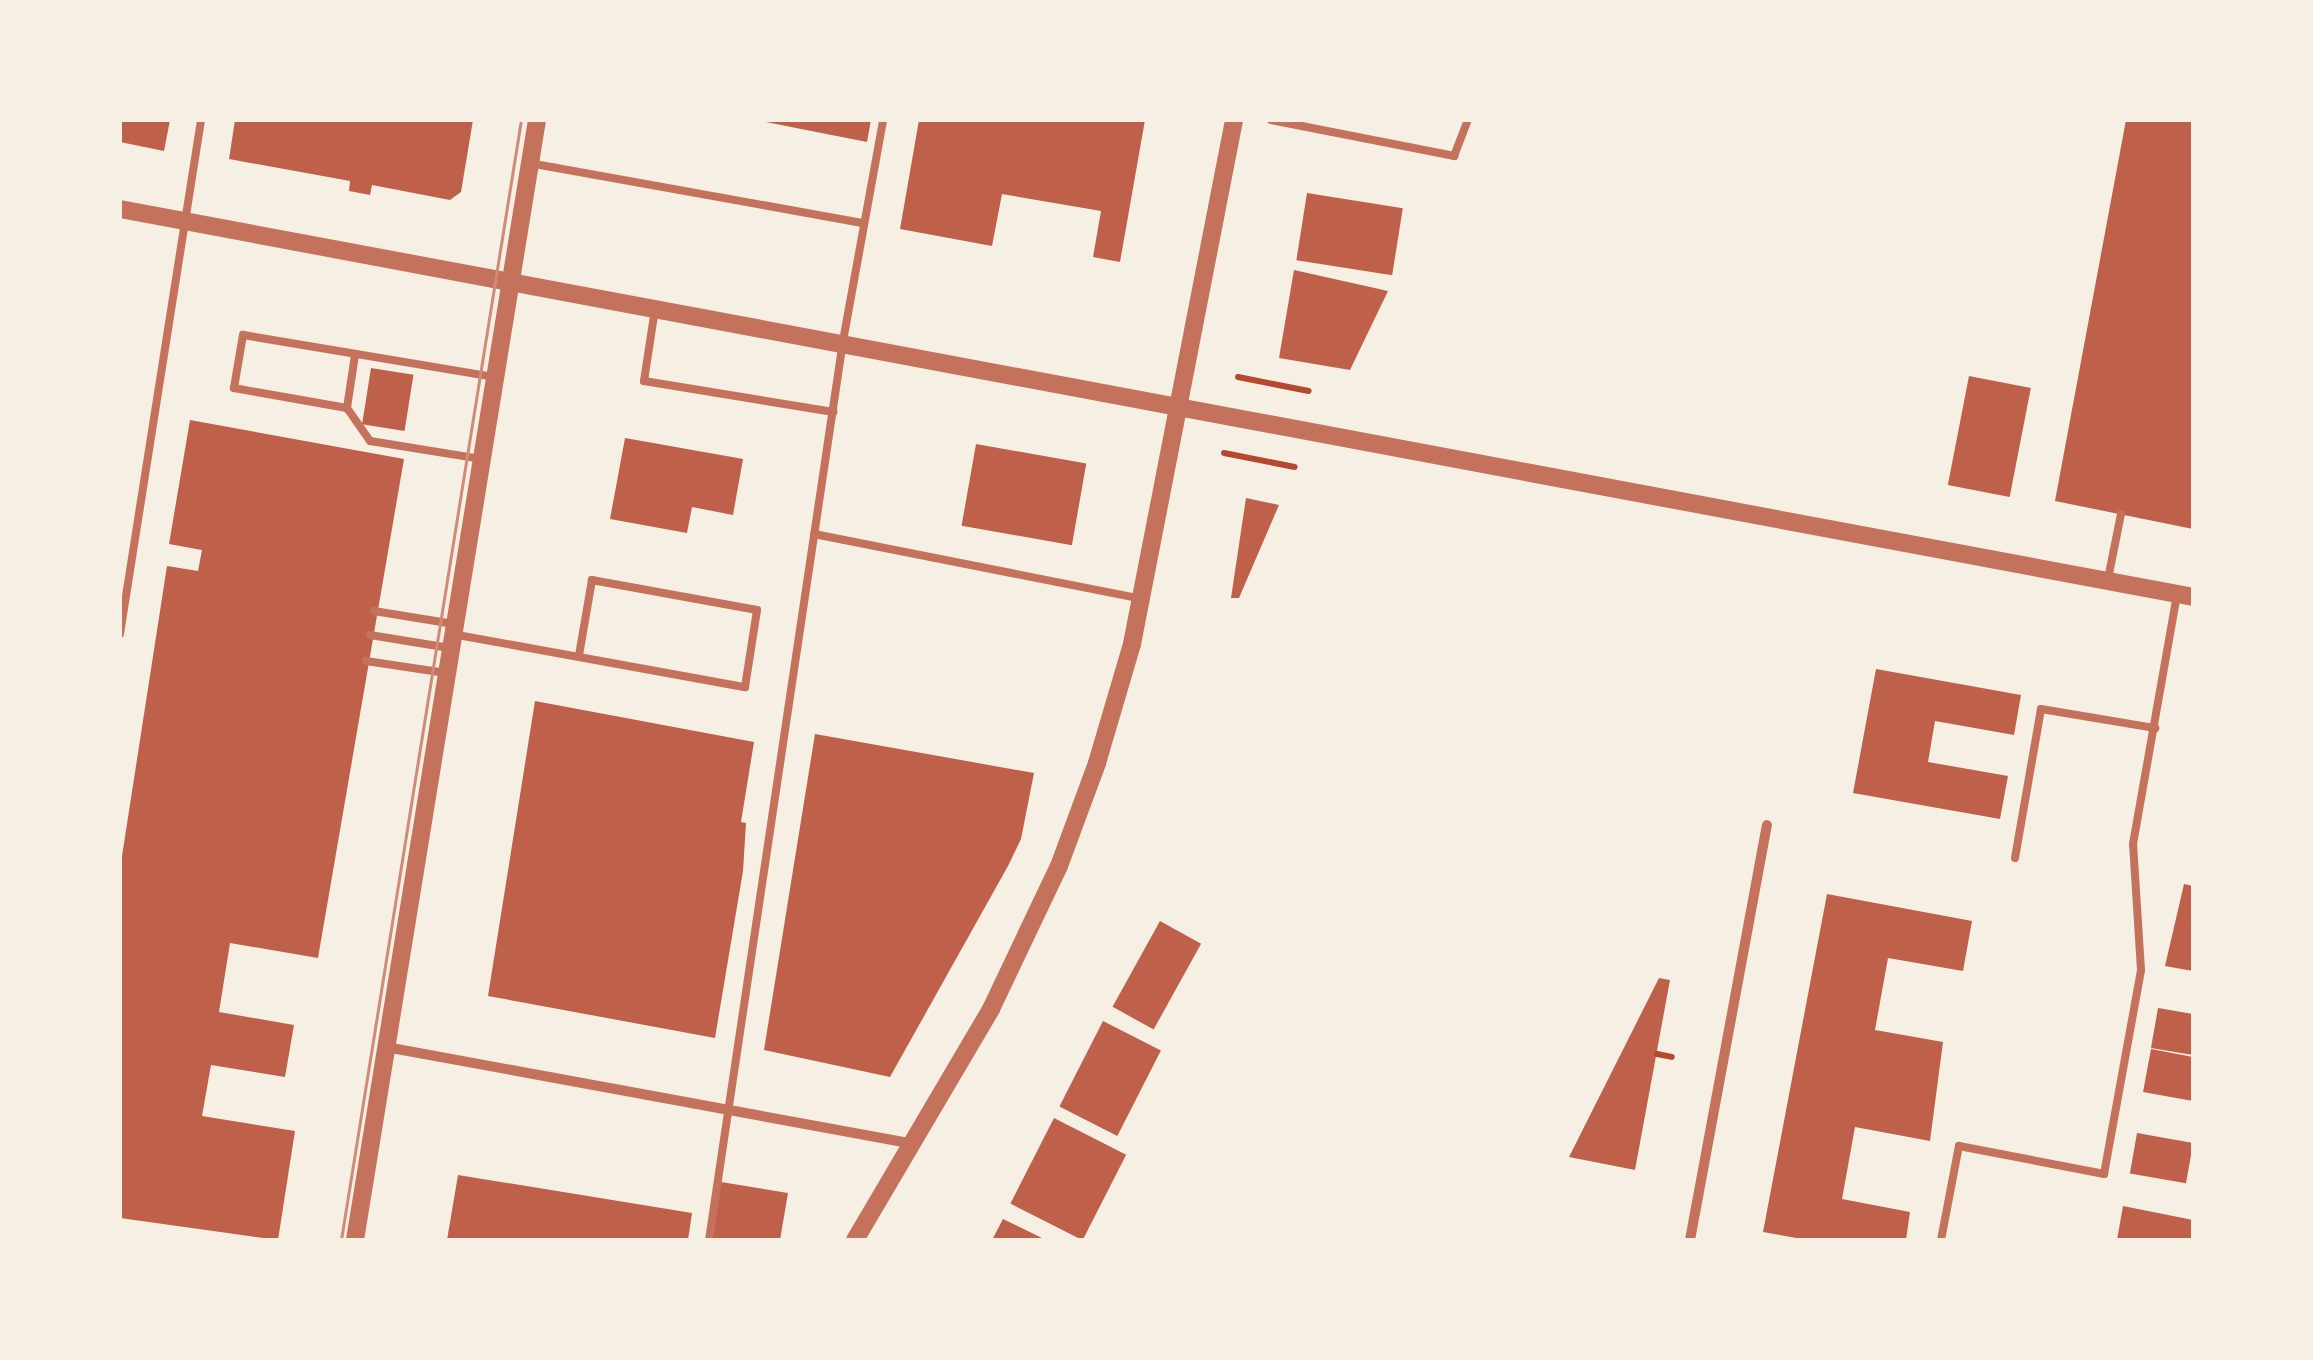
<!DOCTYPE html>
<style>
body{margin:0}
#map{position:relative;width:2313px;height:1360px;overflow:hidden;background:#f6efe4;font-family:"IBM Plex Sans",sans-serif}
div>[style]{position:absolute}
.building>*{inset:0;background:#bf614a;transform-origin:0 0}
.path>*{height:6px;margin:-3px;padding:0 3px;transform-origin:3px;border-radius:3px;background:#b5482f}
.service>*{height:8px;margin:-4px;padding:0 4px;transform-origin:4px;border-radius:4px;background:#c5725c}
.minor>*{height:10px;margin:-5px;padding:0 5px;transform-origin:5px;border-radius:5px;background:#c5725c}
.tertiary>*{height:18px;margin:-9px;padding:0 9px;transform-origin:9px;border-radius:9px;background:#c5725c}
.tram>*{height:2.5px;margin:-1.25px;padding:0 1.25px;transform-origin:1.25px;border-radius:1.25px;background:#cf8b77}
span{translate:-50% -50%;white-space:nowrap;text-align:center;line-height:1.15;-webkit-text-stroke:10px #f6efe4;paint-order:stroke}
.frame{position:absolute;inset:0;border:122px solid #f6efe4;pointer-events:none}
</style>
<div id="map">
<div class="building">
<div style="clip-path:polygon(120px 120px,170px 120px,164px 151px,120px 142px)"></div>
<div style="clip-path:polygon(235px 120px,473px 120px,461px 192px,450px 200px,372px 185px,370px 195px,349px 191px,350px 181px,229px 159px)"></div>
<div style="clip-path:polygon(756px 120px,871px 120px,867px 142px)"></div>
<div style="clip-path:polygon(919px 120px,1145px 120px,1120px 262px,1093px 257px,1101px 211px,1002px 194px,992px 246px,900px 229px)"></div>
<div style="clip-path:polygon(2126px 120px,2193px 120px,2193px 529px,2055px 501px)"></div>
<div style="left:1307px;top:193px;width:97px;height:68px;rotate:9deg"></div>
<div style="clip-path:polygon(1294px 270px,1388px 291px,1350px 370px,1279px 358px)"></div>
<div style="left:371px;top:368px;width:43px;height:57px;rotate:9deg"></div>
<div style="left:1969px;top:376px;width:63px;height:111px;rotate:11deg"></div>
<div style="clip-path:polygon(190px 420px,404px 459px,318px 958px,230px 943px,219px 1012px,294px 1025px,285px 1077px,211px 1065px,202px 1116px,295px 1131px,278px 1240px,120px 1218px,120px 869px,167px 566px,198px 571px,202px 550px,169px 544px)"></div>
<div style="clip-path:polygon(625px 438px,743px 459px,733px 515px,692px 507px,687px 533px,610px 519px)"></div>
<div style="left:976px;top:444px;width:112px;height:83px;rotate:10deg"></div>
<div style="clip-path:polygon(1246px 498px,1279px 505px,1239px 598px,1231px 598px)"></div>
<div style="clip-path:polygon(1876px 669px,2021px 695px,2014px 735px,1935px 721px,1928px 762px,2008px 776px,2000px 819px,1853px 793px)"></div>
<div style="clip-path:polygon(535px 701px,754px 742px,741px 822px,746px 823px,743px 871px,715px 1038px,488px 996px)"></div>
<div style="clip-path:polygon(815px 734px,1034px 773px,1021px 839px,1008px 866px,890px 1077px,764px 1050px)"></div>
<div style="clip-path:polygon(2184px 884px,2193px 886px,2193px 971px,2165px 966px)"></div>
<div style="clip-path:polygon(1827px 894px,1972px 921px,1963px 971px,1888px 958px,1875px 1030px,1943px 1042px,1930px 1141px,1855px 1127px,1842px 1199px,1910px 1212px,1906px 1240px,1808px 1240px,1763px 1232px)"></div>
<div style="left:1160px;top:921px;width:47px;height:98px;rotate:29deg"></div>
<div style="clip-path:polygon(1659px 978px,1670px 980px,1635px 1170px,1569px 1157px)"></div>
<div style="clip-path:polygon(2158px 1008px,2193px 1014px,2193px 1055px,2151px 1048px)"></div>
<div style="left:1103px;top:1021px;width:65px;height:96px;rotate:27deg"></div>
<div style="clip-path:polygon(2151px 1049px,2193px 1057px,2193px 1101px,2143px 1092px)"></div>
<div style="left:1054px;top:1118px;width:81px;height:96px;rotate:27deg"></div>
<div style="left:2137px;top:1133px;width:57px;height:41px;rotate:10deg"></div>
<div style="clip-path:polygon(458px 1175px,692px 1213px,688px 1240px,447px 1240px)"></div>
<div style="clip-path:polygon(721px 1182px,788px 1193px,780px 1240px,712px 1240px)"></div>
<div style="clip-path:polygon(2123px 1206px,2193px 1220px,2193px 1240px,2117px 1240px)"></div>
<div style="clip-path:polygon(1003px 1219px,1046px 1240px,992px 1240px)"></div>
</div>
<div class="path">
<div style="left:1238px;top:377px;width:72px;rotate:11.2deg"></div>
<div style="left:1224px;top:453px;width:72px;rotate:11.2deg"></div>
<div style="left:1657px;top:1054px;width:15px;rotate:11deg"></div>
</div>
<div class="service">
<div style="left:1271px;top:120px;width:187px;rotate:11.1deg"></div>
<div style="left:1454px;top:156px;width:39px;rotate:-69deg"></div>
<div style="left:529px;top:163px;width:340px;rotate:10.2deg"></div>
<div style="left:655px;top:309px;width:73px;rotate:98.7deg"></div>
<div style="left:644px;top:381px;width:192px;rotate:9.3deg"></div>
<div style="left:355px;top:355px;width:54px;rotate:98.6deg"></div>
<div style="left:347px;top:408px;width:115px;rotate:-170deg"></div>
<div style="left:234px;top:388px;width:54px;rotate:-80.4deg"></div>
<div style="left:243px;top:335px;width:254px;rotate:9.5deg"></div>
<div style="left:347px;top:408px;width:40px;rotate:55.1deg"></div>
<div style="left:370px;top:441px;width:112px;rotate:9.2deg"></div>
<div style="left:814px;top:534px;width:333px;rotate:11.2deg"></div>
<div style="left:2108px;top:579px;width:66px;rotate:-78.7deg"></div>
<div style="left:374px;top:611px;width:81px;rotate:9.2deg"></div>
<div style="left:120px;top:634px;width:520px;rotate:-81.04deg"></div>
<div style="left:452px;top:634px;width:298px;rotate:10.3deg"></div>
<div style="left:745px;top:687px;width:78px;rotate:-81.1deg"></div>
<div style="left:757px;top:610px;width:168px;rotate:-169.7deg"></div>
<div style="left:592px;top:580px;width:76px;rotate:99.8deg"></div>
<div style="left:370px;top:635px;width:81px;rotate:9.2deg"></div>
<div style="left:366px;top:661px;width:81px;rotate:8.5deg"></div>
<div style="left:2015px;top:858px;width:151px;rotate:-80.1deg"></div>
<div style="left:2041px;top:709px;width:116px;rotate:9.5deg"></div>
<div style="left:709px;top:1240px;width:909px;rotate:-81.52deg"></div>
<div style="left:843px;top:341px;width:225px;rotate:-79.7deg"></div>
<div style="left:1941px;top:1240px;width:96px;rotate:-79.2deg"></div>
<div style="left:1959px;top:1146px;width:148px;rotate:10.9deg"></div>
<div style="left:2104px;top:1174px;width:207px;rotate:-79.7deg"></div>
<div style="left:2141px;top:970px;width:126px;rotate:-93.6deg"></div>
<div style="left:2133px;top:844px;width:254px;rotate:-80deg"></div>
</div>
<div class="minor">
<div style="left:386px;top:1047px;width:537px;rotate:10.41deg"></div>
<div style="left:1690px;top:1240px;width:422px;rotate:-79.5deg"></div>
</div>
<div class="tertiary">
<div style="left:120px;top:209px;width:2109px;rotate:10.6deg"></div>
<div style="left:355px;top:1240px;width:1135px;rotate:-80.77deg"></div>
<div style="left:855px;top:1240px;width:268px;rotate:-59.5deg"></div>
<div style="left:991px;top:1009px;width:158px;rotate:-64.6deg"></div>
<div style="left:1059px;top:866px;width:110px;rotate:-69.7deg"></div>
<div style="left:1097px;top:763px;width:124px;rotate:-73.6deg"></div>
<div style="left:1132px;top:644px;width:534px;rotate:-78.98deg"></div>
</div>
<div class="tram">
<div style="left:341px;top:1240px;width:1134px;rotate:-80.87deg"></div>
</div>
<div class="frame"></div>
</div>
